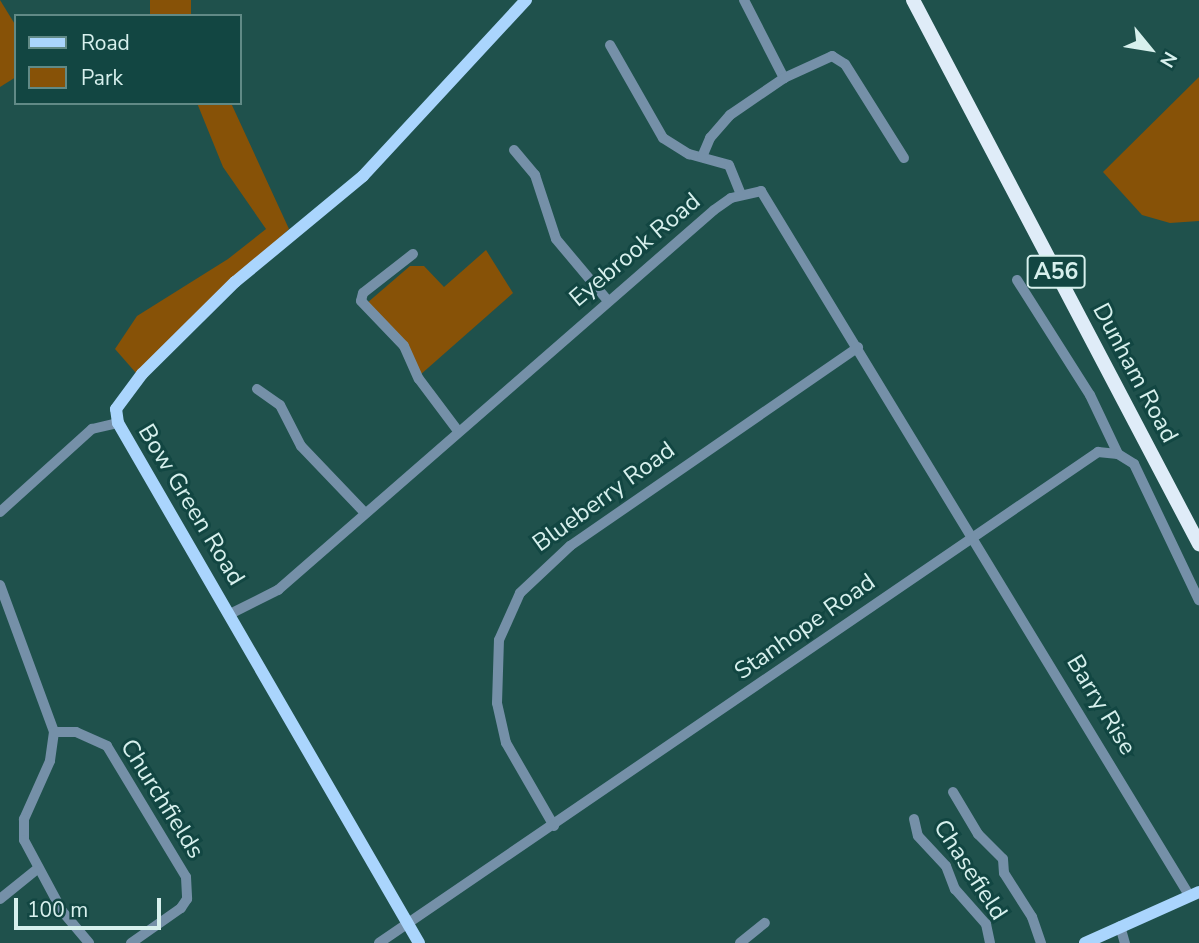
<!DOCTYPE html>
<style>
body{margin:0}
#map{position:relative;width:1199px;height:943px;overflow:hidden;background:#1f514c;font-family:"Nunito Sans",sans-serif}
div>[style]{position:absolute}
.green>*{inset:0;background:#875207;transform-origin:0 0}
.minor>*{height:10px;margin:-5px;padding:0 5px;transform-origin:5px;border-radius:5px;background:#7590a8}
.major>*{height:12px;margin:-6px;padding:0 6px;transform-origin:6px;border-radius:6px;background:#aad5fd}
.highway>*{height:14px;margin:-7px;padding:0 7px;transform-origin:7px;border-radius:7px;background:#dfecf8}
span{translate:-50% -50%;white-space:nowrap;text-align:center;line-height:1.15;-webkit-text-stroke:6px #124642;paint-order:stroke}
.shield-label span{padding:2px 5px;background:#124642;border:2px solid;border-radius:5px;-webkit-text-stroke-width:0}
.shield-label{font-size:23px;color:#d7f0ed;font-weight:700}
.street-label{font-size:24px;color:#d7f0ed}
.legend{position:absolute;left:14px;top:14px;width:228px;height:91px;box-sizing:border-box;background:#124642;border:2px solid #618a86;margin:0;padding:9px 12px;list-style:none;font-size:21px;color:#d7f0ed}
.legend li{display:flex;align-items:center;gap:14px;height:35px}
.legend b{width:35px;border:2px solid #618a86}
.north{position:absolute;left:1115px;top:14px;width:70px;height:70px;-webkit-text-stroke:5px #124642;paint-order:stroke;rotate:120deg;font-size:19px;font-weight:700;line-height:28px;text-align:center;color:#d7f0ed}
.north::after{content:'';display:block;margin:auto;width:24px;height:32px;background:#d7f0ed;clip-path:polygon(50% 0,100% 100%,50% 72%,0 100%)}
.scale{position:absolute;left:14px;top:898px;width:147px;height:32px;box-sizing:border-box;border:4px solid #d7f0ed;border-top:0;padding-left:9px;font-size:21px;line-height:24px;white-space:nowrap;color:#d7f0ed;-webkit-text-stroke:5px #124642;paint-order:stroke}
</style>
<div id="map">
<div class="green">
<div style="clip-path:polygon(0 0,16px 26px,16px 77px,0 87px)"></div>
<div style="left:150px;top:0;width:41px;height:16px"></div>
<div style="clip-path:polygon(1199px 77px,1199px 221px,1170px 223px,1142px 215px,1103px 172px)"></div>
<div style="clip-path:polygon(197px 103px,231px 103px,289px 229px,136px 373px,115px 349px,137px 316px,228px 259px,266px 229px,223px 167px)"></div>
<div style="clip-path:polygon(486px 250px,513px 293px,420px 375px,409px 348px,367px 303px,410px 266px,424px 266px,444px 287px)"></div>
</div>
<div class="minor">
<div style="left:744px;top:0;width:88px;rotate:62.9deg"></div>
<div style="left:610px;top:45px;width:107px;rotate:60.3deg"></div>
<div style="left:663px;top:138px;width:31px;rotate:32deg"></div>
<div style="left:689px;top:154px;width:41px;rotate:15.4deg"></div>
<div style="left:729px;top:165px;width:31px;rotate:68deg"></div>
<div style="left:514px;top:150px;width:33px;rotate:50deg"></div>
<div style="left:535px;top:175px;width:67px;rotate:71.8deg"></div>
<div style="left:556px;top:239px;width:81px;rotate:50deg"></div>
<div style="left:702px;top:157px;width:21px;rotate:-67deg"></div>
<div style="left:710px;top:138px;width:30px;rotate:-49deg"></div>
<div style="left:730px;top:115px;width:65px;rotate:-34.4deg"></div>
<div style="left:784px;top:78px;width:53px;rotate:-24.6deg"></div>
<div style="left:832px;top:56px;width:15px;rotate:32deg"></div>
<div style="left:845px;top:64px;width:111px;rotate:57.9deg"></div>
<div style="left:413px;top:254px;width:63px;rotate:142deg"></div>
<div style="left:363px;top:293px;width:8px;rotate:104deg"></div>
<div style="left:361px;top:301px;width:62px;rotate:46.3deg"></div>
<div style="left:404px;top:346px;width:36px;rotate:66deg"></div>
<div style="left:419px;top:379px;width:65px;rotate:53.1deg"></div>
<div style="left:1017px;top:280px;width:136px;rotate:57.6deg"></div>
<div style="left:1090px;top:395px;width:65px;rotate:64.6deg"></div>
<div style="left:257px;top:389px;width:28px;rotate:35deg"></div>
<div style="left:280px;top:405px;width:46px;rotate:62.9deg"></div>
<div style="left:301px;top:446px;width:93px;rotate:46.3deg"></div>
<div style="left:0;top:512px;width:124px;rotate:-42.1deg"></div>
<div style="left:92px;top:429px;width:27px;rotate:-13deg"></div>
<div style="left:0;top:585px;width:157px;rotate:69.8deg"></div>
<div style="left:54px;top:732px;width:29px;rotate:98deg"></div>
<div style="left:50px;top:761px;width:64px;rotate:114.1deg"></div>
<div style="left:24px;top:819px;width:21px;rotate:90deg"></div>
<div style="left:24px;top:840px;width:81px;rotate:61.8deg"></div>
<div style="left:62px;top:911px;width:42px;rotate:49.8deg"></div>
<div style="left:230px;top:614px;width:54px;rotate:-26.6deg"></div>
<div style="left:278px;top:590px;width:578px;rotate:-41.07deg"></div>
<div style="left:714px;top:210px;width:21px;rotate:-35deg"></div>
<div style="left:731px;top:198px;width:31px;rotate:-13deg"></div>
<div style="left:761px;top:191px;width:824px;rotate:58.7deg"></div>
<div style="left:54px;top:732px;width:22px"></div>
<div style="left:76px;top:732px;width:34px;rotate:24deg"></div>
<div style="left:107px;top:746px;width:153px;rotate:58.9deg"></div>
<div style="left:186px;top:877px;width:22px;rotate:87deg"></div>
<div style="left:187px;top:899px;width:11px;rotate:124deg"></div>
<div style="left:181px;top:908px;width:61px;rotate:145deg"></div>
<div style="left:953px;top:792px;width:49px;rotate:59.2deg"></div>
<div style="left:978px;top:834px;width:35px;rotate:45deg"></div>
<div style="left:1003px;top:859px;width:14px;rotate:86deg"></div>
<div style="left:1004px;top:873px;width:52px;rotate:57.5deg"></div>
<div style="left:1032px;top:917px;width:28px;rotate:71deg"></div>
<div style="left:914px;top:819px;width:17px;rotate:77deg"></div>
<div style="left:918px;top:836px;width:41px;rotate:47deg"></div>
<div style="left:946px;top:866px;width:25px;rotate:69deg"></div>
<div style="left:955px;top:889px;width:47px;rotate:48.5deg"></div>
<div style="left:986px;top:924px;width:19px;rotate:78deg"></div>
<div style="left:554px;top:826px;width:96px;rotate:-120deg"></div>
<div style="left:506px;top:743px;width:41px;rotate:-102.7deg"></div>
<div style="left:497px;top:703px;width:63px;rotate:-88.2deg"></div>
<div style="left:499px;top:640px;width:51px;rotate:-65.9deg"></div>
<div style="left:520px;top:593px;width:69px;rotate:-43.2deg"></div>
<div style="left:570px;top:546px;width:350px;rotate:-34.6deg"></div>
<div style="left:0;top:899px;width:46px;rotate:-38.9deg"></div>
<div style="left:1120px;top:926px;width:18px;rotate:74deg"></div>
<div style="left:379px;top:943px;width:871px;rotate:-34.33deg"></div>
<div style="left:1098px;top:452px;width:20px;rotate:6deg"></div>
<div style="left:1118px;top:454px;width:19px;rotate:32deg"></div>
<div style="left:1134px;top:464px;width:151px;rotate:64.5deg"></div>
<div style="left:740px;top:943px;width:32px;rotate:-39deg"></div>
</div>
<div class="major">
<div style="left:419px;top:943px;width:601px;rotate:-120.06deg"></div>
<div style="left:118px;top:423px;width:14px;rotate:-98deg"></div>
<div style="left:116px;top:409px;width:44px;rotate:-53.4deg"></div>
<div style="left:142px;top:374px;width:131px;rotate:-44.7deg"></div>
<div style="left:235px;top:282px;width:166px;rotate:-39.6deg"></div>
<div style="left:363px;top:176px;width:240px;rotate:-47.2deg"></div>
<div style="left:1085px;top:943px;width:125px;rotate:-24.1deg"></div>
</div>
<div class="highway">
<div style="left:913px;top:0;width:615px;rotate:62.27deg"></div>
</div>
<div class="shield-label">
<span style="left:1056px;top:272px">A56</span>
</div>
<div class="street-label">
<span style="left:635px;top:250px;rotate:-40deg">Eyebrook Road</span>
<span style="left:1135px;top:373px;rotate:62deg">Dunham Road</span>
<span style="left:604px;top:497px;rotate:-36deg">Blueberry Road</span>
<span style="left:191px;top:505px;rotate:59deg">Bow Green Road</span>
<span style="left:805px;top:627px;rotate:-35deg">Stanhope Road</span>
<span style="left:1101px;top:705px;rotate:59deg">Barry Rise</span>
<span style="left:162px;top:799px;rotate:58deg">Churchfields</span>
<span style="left:970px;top:870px;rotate:57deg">Chasefield</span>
</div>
<ul class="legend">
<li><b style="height:9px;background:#aad5fd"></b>Road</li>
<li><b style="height:19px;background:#875207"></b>Park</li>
</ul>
<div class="north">N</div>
<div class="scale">100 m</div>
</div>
